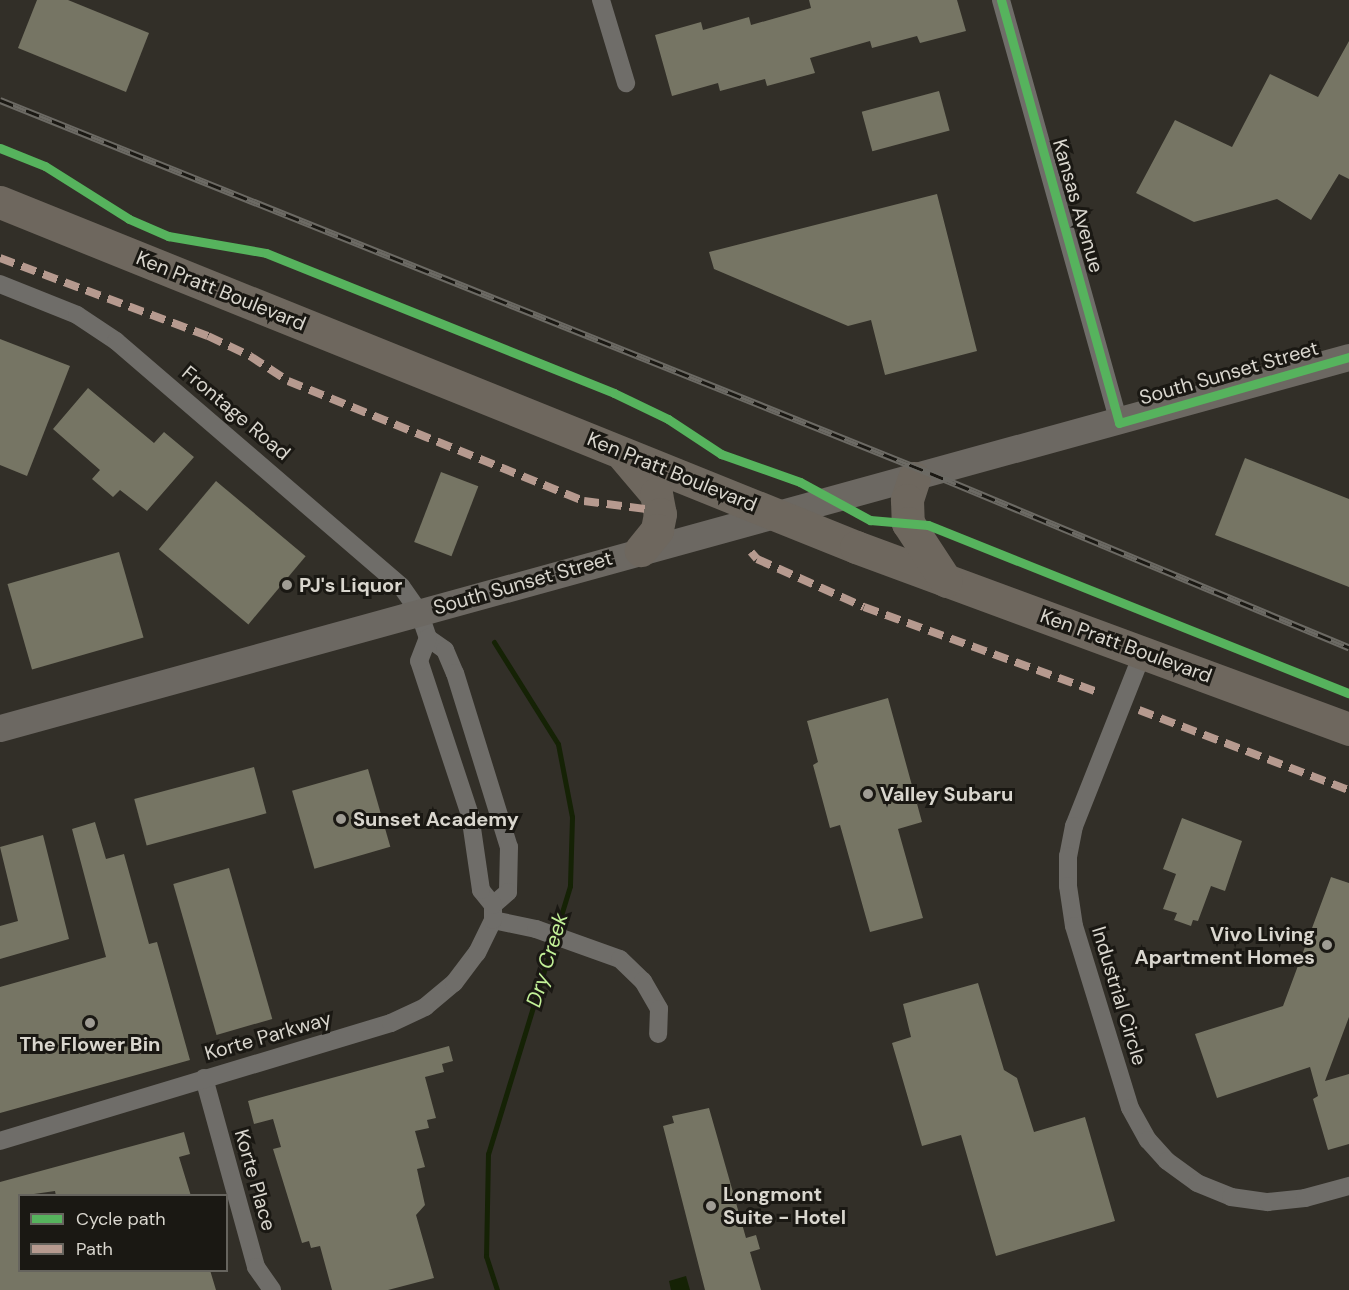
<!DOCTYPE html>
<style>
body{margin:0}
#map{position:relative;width:1349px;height:1290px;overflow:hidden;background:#322f28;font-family:"DM Sans",sans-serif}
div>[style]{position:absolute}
.water>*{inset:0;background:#152205}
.stream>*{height:5px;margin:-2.5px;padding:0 2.5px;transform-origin:2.5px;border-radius:2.5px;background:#152205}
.building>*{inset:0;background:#767564;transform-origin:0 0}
.street>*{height:18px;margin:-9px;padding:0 9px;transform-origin:9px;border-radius:9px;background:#6f6d69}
.secondary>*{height:27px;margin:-13.5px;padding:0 13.5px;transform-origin:13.5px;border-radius:13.5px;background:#6c6862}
.highway>*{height:33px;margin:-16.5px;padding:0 16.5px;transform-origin:16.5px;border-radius:16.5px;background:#6e675e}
.rail>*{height:7px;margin-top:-3.5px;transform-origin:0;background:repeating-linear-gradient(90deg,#1a1813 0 14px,#6c6a64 0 28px);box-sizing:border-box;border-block:2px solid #6c6a64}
.quiet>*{height:8px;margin-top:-4px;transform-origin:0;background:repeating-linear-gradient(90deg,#b69a8f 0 15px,transparent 0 23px)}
.cycleway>*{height:9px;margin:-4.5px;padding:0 4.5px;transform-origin:4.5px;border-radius:4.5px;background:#56b35d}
.dots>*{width:16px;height:16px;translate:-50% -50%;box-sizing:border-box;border:3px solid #1a1813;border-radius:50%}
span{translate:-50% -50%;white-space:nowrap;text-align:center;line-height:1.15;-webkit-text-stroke:6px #1a1813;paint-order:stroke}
.street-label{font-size:20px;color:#d9d6ce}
.poi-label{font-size:20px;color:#d9d6ce;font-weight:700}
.left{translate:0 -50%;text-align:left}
.right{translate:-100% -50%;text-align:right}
.water-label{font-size:21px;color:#c3f298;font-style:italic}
.legend{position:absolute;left:18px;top:1194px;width:210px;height:78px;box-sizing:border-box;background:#1a1813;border:2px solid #66645e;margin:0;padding:8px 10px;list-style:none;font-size:18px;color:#d9d6ce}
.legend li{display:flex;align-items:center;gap:12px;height:30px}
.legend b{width:30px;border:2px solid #66645e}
</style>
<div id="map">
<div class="water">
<div style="clip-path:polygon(686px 1276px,690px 1290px,671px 1290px,669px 1281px)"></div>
</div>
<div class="stream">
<div style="left:494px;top:642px;width:120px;rotate:57.9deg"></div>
<div style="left:558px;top:744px;width:74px;rotate:79.1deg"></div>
<div style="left:572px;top:817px;width:69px;rotate:91.7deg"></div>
<div style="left:570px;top:886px;width:280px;rotate:107deg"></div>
<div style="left:488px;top:1154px;width:102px;rotate:91.1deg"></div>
<div style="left:486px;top:1256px;width:36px;rotate:72deg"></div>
</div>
<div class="building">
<div style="clip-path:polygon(37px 0,68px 0,149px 33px,126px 92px,18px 48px)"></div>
<div style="clip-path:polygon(809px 0,957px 0,966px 31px,920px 43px,917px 36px,872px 48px,870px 41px,810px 58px,815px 73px,767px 86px,765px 79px,720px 91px,718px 83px,672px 96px,655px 35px,701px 22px,703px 30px,749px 17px,751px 25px,811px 8px)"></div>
<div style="clip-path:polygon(1349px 41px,1349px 179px,1339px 174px,1311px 220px,1277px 199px,1194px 222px,1136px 193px,1175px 120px,1232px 147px,1270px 74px,1318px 97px)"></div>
<div style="left:939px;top:91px;width:41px;height:80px;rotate:75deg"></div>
<div style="clip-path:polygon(937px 194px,977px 351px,885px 375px,871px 320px,848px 326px,714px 269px,709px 252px)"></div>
<div style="clip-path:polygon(0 339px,70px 366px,27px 476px,0 465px)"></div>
<div style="clip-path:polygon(88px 388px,154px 443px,164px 432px,194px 457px,147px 511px,120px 490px,113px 497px,92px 479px,100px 470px,53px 429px)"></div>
<div style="clip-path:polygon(1245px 458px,1349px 499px,1349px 587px,1215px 535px)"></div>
<div style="left:441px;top:472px;width:40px;height:75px;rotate:21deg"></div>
<div style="left:216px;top:481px;width:117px;height:89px;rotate:40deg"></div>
<div style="left:119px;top:552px;width:89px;height:116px;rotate:74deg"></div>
<div style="clip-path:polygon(888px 698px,922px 822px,898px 829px,923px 918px,870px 932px,840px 825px,830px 828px,813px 765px,818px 762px,807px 721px)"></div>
<div style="left:254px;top:767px;width:48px;height:124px;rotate:75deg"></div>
<div style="left:368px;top:769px;width:81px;height:79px;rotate:74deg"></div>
<div style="clip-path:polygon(1182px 818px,1242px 841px,1225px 891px,1211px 886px,1198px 921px,1193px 920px,1191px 926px,1174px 920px,1177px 913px,1163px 909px,1176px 874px,1163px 869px)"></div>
<div style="clip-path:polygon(95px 822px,106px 859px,124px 854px,149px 944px,157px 942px,190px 1060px,0 1113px,0 987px,106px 957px,72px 829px)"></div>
<div style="clip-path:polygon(43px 835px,69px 939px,0 959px,0 926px,18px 921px,0 847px)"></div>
<div style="left:229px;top:868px;width:157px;height:58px;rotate:74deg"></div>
<div style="clip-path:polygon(1331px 877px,1349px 883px,1349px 1017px,1325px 1081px,1349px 1074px,1349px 1144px,1328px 1150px,1313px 1099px,1318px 1096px,1310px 1067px,1217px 1098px,1195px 1034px,1283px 1006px)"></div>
<div style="clip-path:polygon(978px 983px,1004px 1070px,1017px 1078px,1034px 1132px,1085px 1117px,1115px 1221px,996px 1256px,961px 1135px,922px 1146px,892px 1043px,911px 1037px,903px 1004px)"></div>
<div style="clip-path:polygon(449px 1046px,453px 1061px,442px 1064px,444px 1072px,425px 1077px,436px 1118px,427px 1120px,429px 1128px,415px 1131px,425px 1167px,417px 1169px,425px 1205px,416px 1215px,434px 1278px,388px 1290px,332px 1290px,320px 1246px,311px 1248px,309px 1241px,302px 1243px,273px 1149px,281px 1147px,273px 1119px,254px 1124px,248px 1101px)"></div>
<div style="clip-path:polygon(709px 1108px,746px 1238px,756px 1235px,760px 1249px,750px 1252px,761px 1290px,705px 1290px,663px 1126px,674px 1123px,672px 1116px)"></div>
<div style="clip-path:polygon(184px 1132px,190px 1154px,179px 1157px,191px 1196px,56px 1196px,55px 1191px,20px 1196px,20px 1270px,210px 1270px,216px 1290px,0 1290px,0 1182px)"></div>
</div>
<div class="street">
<div style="left:601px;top:0;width:87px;rotate:73.2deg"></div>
<div style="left:1001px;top:0;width:439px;rotate:74.4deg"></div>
<div style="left:0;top:284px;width:83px;rotate:21.9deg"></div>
<div style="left:77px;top:315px;width:47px;rotate:33.7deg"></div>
<div style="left:116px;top:341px;width:376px;rotate:40.7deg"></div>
<div style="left:401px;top:586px;width:32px;rotate:55deg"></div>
<div style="left:419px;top:612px;width:28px;rotate:71deg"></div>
<div style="left:428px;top:638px;width:21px;rotate:35deg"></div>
<div style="left:445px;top:650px;width:25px;rotate:67deg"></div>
<div style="left:455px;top:673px;width:182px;rotate:72.8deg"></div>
<div style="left:509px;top:847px;width:45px;rotate:91.3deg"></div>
<div style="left:508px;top:892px;width:20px;rotate:139deg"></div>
<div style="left:1143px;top:652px;width:187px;rotate:111.6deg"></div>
<div style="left:1074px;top:826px;width:31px;rotate:101deg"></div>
<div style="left:1068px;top:856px;width:30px;rotate:90deg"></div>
<div style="left:1068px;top:886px;width:40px;rotate:81.5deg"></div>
<div style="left:1074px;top:926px;width:190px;rotate:72.9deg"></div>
<div style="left:1130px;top:1108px;width:37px;rotate:61deg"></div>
<div style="left:1148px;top:1140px;width:28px;rotate:48deg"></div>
<div style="left:1167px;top:1161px;width:37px;rotate:36deg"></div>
<div style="left:1197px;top:1183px;width:37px;rotate:22deg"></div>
<div style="left:1231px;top:1197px;width:37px;rotate:8deg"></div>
<div style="left:1268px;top:1202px;width:37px;rotate:-6deg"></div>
<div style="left:1305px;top:1198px;width:46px;rotate:-15.3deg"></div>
<div style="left:493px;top:920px;width:44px;rotate:11.8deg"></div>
<div style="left:536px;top:929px;width:89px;rotate:19.7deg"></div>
<div style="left:620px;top:959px;width:32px;rotate:44deg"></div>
<div style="left:643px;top:981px;width:32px;rotate:60deg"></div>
<div style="left:659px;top:1009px;width:25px;rotate:92deg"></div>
<div style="left:204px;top:1078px;width:196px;rotate:74.6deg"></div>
<div style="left:256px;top:1267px;width:28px;rotate:55deg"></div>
<div style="left:0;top:1141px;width:408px;rotate:-16.8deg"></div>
<div style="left:391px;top:1023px;width:38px;rotate:-25deg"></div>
<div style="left:425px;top:1007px;width:38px;rotate:-40deg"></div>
<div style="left:454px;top:983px;width:38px;rotate:-53deg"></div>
<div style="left:477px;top:953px;width:37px;rotate:-64deg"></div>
<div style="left:493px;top:920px;width:15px;rotate:-90deg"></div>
<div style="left:493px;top:905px;width:19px;rotate:-129deg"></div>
<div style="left:481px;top:890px;width:76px;rotate:-98.3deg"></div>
<div style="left:470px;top:815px;width:162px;rotate:-108.3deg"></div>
<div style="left:419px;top:661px;width:25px;rotate:-69deg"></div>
</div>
<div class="secondary">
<div style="left:0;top:728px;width:1399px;rotate:-15.38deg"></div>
</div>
<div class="highway">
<div style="left:0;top:202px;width:923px;rotate:21.95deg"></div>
<div style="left:856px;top:547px;width:526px;rotate:20.26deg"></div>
<div style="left:624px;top:456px;width:50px;rotate:49.9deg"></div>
<div style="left:656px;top:494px;width:20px;rotate:79deg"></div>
<div style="left:660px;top:514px;width:16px;rotate:101deg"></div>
<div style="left:657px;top:530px;width:26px;rotate:129deg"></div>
<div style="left:914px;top:478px;width:23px;rotate:108deg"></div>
<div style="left:907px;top:500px;width:23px;rotate:88deg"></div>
<div style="left:908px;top:523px;width:69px;rotate:56.8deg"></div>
</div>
<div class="rail">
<div style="left:0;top:100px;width:1002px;rotate:21.85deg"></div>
<div style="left:930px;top:473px;width:454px;rotate:22.6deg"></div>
</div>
<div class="quiet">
<div style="left:0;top:258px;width:222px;rotate:20.6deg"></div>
<div style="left:208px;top:336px;width:47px;rotate:25.5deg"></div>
<div style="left:250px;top:356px;width:45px;rotate:33.3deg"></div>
<div style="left:288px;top:381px;width:319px;rotate:22.1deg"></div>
<div style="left:584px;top:501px;width:63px;rotate:7.4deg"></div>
<div style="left:751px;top:552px;width:9px;rotate:49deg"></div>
<div style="left:757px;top:559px;width:117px;rotate:24.2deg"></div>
<div style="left:864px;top:607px;width:249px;rotate:20deg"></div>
<div style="left:1139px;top:710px;width:225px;rotate:20.9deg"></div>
</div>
<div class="cycleway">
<div style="left:1001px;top:0;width:439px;rotate:74.4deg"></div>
<div style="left:1119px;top:423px;width:239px;rotate:-16deg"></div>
<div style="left:0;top:148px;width:48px;rotate:21.8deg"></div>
<div style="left:45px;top:166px;width:99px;rotate:32.2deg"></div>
<div style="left:129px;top:219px;width:43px;rotate:23.6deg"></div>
<div style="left:168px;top:236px;width:99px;rotate:9.8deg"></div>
<div style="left:266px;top:253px;width:375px;rotate:21.9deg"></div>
<div style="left:614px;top:393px;width:60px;rotate:25.7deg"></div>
<div style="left:668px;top:419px;width:64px;rotate:33.4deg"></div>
<div style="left:721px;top:454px;width:84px;rotate:19.5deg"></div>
<div style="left:800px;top:482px;width:80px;rotate:28.5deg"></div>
<div style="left:870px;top:520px;width:58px;rotate:4.9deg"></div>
<div style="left:928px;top:525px;width:453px;rotate:21.8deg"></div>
</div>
<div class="dots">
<div style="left:287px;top:585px;background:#9f9c94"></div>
<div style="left:868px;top:794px;background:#9f9c94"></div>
<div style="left:341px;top:819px;background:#9f9c94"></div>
<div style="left:1327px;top:945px;background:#9f9c94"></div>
<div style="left:90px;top:1023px;background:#9f9c94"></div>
<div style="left:711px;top:1206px;background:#9f9c94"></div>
</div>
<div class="street-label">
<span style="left:1078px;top:206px;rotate:74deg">Kansas Avenue</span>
<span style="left:221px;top:291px;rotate:22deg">Ken Pratt Boulevard</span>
<span style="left:1229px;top:373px;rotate:-16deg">South Sunset Street</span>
<span style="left:236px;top:413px;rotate:40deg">Frontage Road</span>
<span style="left:672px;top:472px;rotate:22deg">Ken Pratt Boulevard</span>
<span style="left:523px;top:583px;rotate:-16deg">South Sunset Street</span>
<span style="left:1126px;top:646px;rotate:20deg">Ken Pratt Boulevard</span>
<span style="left:1119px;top:996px;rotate:73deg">Industrial Circle</span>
<span style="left:268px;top:1036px;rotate:-16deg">Korte Parkway</span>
<span style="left:255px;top:1180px;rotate:74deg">Korte Place</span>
</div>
<div class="poi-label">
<span class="left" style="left:299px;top:585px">PJ's Liquor</span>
<span class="left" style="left:880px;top:794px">Valley Subaru</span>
<span class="left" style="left:353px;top:819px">Sunset Academy</span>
<span class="right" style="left:1315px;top:946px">Vivo Living<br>Apartment Homes</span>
<span style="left:90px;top:1044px">The Flower Bin</span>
<span class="left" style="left:723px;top:1206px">Longmont<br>Suite - Hotel</span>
</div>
<div class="water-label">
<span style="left:547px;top:960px;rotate:-73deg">Dry Creek</span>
</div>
<ul class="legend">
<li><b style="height:8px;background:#56b35d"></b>Cycle path</li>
<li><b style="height:8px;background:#b69a8f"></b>Path</li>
</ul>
</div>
